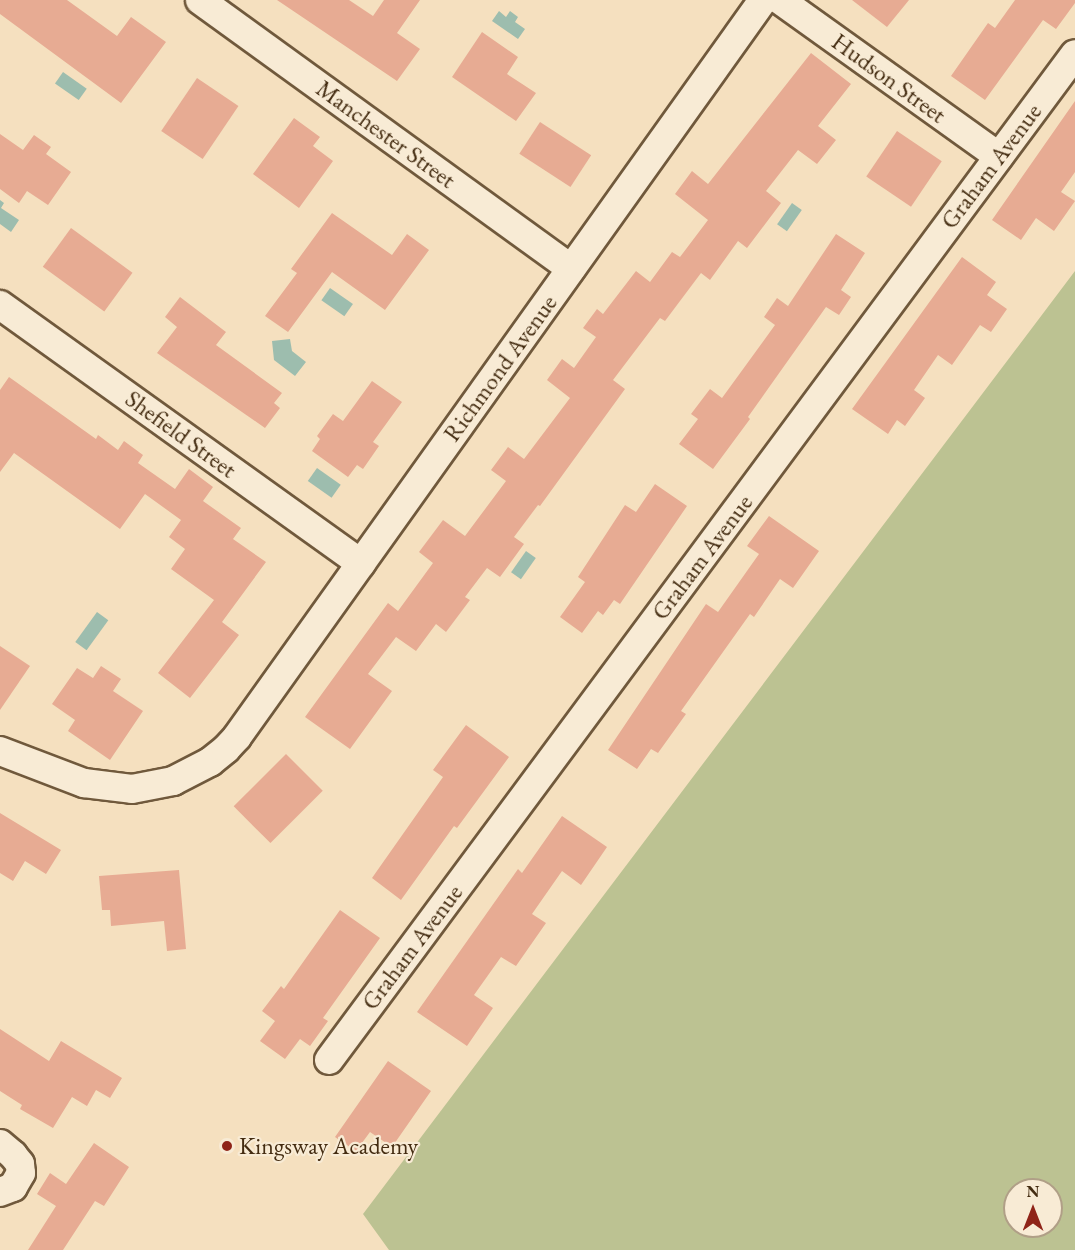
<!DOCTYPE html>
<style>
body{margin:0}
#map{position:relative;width:1075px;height:1250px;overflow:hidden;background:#f5e0bf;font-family:"EB Garamond",serif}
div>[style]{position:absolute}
.green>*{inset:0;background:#bcc292}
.water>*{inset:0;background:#9dbdae;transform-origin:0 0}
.building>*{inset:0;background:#e7ab93;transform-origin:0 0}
.roads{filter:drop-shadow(2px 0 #70593c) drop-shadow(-2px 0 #70593c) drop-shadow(0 2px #70593c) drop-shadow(0 -2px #70593c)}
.minor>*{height:28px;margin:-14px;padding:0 14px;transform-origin:14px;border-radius:14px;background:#f8ebd5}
.dots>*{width:16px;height:16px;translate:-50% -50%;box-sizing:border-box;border:3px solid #f8ebd5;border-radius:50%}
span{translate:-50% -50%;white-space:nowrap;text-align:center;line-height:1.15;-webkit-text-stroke:4.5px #f8ebd5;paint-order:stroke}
.street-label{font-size:24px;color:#442c11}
.poi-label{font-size:24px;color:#442c11}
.left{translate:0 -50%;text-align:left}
.north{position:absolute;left:1003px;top:1178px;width:60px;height:60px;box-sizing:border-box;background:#f8ebd5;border:2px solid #b09f87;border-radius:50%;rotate:0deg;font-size:16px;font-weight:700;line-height:24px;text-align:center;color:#442c11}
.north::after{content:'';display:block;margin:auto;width:21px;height:27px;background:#8f2418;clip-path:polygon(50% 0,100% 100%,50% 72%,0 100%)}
</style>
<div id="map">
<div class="green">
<div style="clip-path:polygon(evenodd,1075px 271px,1075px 1250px,389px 1250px,363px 1214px,1075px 271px,1015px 1190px,1051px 1190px,1051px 1226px,1015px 1226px,1015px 1190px)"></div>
</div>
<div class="water">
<div style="clip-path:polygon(499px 11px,506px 17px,510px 11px,518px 17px,515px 22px,525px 29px,518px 39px,492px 21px)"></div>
<div style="left:63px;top:72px;width:29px;height:14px;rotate:35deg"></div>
<div style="clip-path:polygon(0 200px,4px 203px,1px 208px,19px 220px,11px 232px,0 224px)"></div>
<div style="left:792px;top:203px;width:12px;height:26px;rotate:35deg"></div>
<div style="left:330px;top:288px;width:28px;height:15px;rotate:35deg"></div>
<div style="clip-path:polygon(290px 339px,292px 351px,306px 362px,295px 376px,274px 360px,272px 341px)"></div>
<div style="left:317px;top:468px;width:29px;height:16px;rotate:35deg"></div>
<div style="left:526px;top:551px;width:12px;height:26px;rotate:35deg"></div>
<div style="left:97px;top:612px;width:14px;height:37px;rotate:36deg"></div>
</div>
<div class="building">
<div style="clip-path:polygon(0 0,67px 0,117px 36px,131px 17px,166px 42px,121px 103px,0 14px)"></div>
<div style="clip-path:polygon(277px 0,349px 0,373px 16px,384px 0,420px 0,397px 33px,420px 49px,397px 81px)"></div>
<div style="clip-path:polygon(852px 0,909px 0,887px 27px)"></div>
<div style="clip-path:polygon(1015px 0,1075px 0,1075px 3px,1056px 29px,1043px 20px,985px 100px,951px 76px,988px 23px,995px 28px)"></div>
<div style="clip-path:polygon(482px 32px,518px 57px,507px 74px,536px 93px,516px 121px,452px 77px)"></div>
<div style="clip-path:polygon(811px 53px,851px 84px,818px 126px,836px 140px,817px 164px,798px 150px,766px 191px,781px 203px,747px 248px,738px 241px,710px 280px,701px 273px,665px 321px,660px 318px,613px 380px,625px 389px,540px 506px,538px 505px,514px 537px,524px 544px,500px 577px,487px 568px,465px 597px,470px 600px,446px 632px,436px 624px,416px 651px,396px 637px,368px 674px,392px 691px,350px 749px,305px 717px,388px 603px,398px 611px,433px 563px,419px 552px,443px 520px,465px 536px,506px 481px,491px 470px,508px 447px,524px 459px,570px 398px,547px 380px,562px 359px,574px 368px,596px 337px,583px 328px,597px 309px,603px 314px,636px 271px,650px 282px,672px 252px,680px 257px,708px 220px,675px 194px,692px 171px,708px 184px)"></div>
<div style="left:197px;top:78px;width:50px;height:64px;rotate:34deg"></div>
<div style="clip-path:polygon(1075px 101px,1075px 172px,1061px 192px,1075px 201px,1054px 231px,1036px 218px,1021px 240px,992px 220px)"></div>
<div style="clip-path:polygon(294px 118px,320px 137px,313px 146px,333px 161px,299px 208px,253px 174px)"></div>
<div style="left:540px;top:122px;width:61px;height:38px;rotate:33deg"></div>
<div style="left:897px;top:131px;width:54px;height:55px;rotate:34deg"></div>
<div style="clip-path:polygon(0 134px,23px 150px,34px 135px,51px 147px,46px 154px,71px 172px,48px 205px,27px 191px,19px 203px,0 189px)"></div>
<div style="clip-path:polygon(332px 213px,392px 255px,407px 234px,429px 250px,385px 310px,332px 272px,288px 332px,265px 316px,297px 273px,291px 269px)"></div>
<div style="left:71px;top:228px;width:76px;height:48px;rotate:36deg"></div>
<div style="clip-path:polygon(836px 234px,865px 253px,841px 290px,851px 297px,839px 315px,826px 307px,748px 417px,750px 419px,713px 469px,679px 444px,698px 419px,691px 414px,710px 389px,722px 398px,775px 325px,764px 317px,777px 298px,788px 306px)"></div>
<div style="clip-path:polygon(962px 257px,996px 282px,987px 295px,1007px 309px,991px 332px,980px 325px,952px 365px,938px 355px,914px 390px,925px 398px,905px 426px,897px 420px,888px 434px,852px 409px)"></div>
<div style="clip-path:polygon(180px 297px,226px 332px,216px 345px,282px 393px,274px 403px,280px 408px,265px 428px,157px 353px,177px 327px,165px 317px)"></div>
<div style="clip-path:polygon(9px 377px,96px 439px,98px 435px,118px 450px,124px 441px,143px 455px,138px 463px,175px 489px,189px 469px,213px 487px,203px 501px,241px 528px,233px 539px,266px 562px,222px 622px,239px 635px,190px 698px,158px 673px,214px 600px,171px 569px,185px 549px,169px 537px,181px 520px,145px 494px,120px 529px,14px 453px,0 472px,0 390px)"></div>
<div style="clip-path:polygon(372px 381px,402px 402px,373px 442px,379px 446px,363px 469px,357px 465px,348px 477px,312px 451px,320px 439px,317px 436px,333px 414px,343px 421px)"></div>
<div style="clip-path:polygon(655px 484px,687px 506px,620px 604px,614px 600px,603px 615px,598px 611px,582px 633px,560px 617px,585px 582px,578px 577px,625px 505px,636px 512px)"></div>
<div style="clip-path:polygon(769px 516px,819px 551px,793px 588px,780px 579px,754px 617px,750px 614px,681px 711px,686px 714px,658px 753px,651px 749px,637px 769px,608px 750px,706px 604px,718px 612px,759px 554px,747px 546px)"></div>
<div style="clip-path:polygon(0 646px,30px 666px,0 710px)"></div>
<div style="clip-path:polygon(101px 666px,121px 679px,113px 691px,143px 711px,110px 760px,68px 731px,75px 720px,52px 704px,77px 668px,93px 678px)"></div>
<div style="clip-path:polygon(466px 725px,509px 757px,457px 828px,454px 826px,401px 900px,372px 878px,443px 777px,433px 770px)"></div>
<div style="left:286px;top:754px;width:52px;height:74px;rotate:45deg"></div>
<div style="clip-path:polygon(0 813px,61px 850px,46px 874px,25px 861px,13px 881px,0 873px)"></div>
<div style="clip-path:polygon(562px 816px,607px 847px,581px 885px,562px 871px,532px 914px,546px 923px,516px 966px,501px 957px,474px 995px,493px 1008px,467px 1046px,417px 1012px,518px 869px,522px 873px)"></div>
<div style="clip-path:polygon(179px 870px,186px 949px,167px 951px,164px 921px,111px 926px,110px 910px,102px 910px,99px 876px)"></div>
<div style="clip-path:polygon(340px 910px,380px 938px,323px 1018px,328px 1021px,310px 1046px,300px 1039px,285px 1059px,260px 1041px,275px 1021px,262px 1011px,281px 986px,284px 989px)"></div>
<div style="clip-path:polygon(0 1029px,49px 1061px,61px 1041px,122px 1078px,110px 1098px,96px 1090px,87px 1106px,72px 1097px,53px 1128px,20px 1109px,22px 1105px,0 1091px)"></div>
<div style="clip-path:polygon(388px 1061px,431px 1091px,392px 1147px,370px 1132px,356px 1151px,335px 1137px)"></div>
<div style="clip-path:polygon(94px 1143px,129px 1167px,104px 1206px,95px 1201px,63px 1250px,28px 1250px,56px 1206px,37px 1194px,50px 1173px,66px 1184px)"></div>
</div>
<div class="roads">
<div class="minor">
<div style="left:200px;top:0;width:458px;rotate:35.9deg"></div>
<div style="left:780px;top:0;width:269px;rotate:35.6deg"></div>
<div style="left:0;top:305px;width:444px;rotate:35.6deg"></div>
<div style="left:0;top:751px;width:90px;rotate:20.9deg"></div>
<div style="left:84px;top:783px;width:48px;rotate:7.1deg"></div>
<div style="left:132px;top:789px;width:42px;rotate:-11deg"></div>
<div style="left:173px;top:781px;width:42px;rotate:-27.2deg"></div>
<div style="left:210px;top:762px;width:21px;rotate:-39deg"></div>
<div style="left:226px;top:749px;width:16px;rotate:-47deg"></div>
<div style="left:237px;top:737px;width:905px;rotate:-54.48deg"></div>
<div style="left:329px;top:1060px;width:1252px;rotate:-53.44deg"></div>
<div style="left:0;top:1144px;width:17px;rotate:40deg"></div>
<div style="left:13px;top:1155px;width:11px;rotate:52deg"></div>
<div style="left:20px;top:1164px;width:9px;rotate:84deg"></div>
<div style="left:21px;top:1173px;width:16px;rotate:120deg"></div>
<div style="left:13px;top:1187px;width:14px;rotate:159deg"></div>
</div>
</div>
<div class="dots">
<div style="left:227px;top:1146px;background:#8f2418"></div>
</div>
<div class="street-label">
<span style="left:889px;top:78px;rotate:36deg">Hudson Street</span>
<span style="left:386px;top:134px;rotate:36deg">Manchester Street</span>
<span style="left:991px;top:166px;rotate:-53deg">Graham Avenue</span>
<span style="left:500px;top:368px;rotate:-54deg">Richmond Avenue</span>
<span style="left:181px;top:434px;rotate:36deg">Shefield Street</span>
<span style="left:702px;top:557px;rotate:-53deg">Graham Avenue</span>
<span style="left:412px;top:947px;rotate:-53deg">Graham Avenue</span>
</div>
<div class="poi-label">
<span class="left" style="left:239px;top:1146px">Kingsway Academy</span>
</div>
<div class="north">N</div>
</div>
